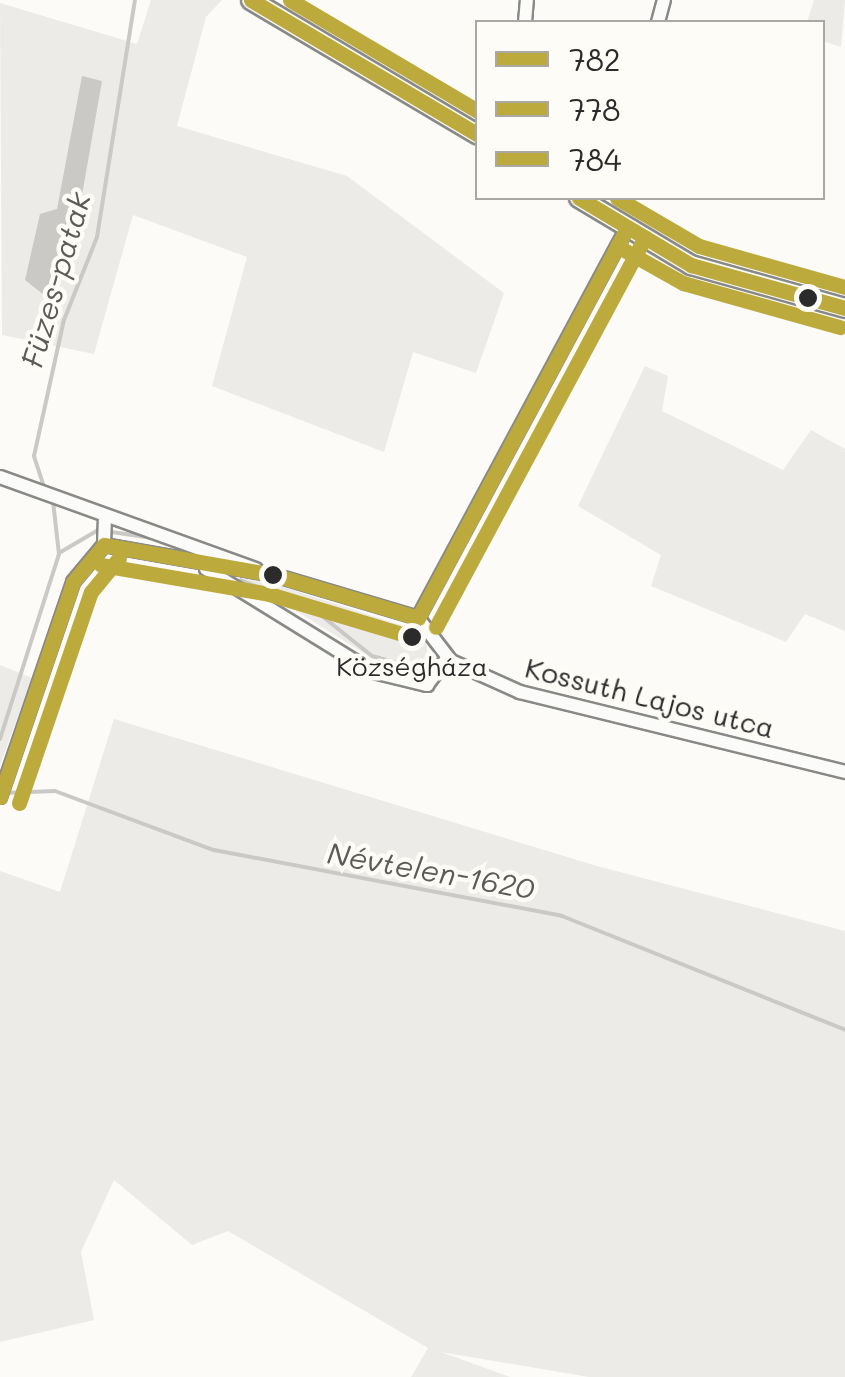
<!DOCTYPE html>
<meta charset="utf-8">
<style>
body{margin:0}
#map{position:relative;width:845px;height:1377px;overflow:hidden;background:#fcfbf8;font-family:Mali,sans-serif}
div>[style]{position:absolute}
.green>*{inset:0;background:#ecebe8}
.water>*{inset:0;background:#cac9c6}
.stream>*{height:4px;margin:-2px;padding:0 2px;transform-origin:2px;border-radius:2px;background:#cac9c6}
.roads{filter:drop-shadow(2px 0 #898987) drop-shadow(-2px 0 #898987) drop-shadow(0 2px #898987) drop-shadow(0 -2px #898987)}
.minor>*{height:12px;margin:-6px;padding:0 6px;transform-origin:6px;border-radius:6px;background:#fbfbf9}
.secondary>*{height:18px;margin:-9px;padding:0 9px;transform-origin:9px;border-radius:9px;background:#fbfbf9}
.bus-1>*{height:15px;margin:-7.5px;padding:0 7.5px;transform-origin:7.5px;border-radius:7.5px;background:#bdaa3c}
.bus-2>*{height:15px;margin:-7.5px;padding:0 7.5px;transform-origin:7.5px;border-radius:7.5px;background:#bdaa3c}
.bus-3>*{height:15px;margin:-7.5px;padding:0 7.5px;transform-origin:7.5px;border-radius:7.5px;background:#bdaa3c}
.dots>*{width:28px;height:28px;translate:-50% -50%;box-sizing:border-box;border:5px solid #fdfcf7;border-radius:50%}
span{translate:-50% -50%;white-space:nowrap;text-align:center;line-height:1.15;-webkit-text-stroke:9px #fdfcf7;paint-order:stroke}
.bus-label{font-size:26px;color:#2b2b2b}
.street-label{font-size:28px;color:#2b2b2b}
.water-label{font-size:30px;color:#5b5b5a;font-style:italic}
.legend{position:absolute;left:475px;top:20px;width:350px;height:180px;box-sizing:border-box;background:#fdfcf7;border:2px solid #a9a8a5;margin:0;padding:12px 18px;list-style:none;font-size:30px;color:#2b2b2b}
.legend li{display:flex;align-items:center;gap:20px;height:50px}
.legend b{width:50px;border:2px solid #a9a8a5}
</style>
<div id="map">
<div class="green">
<div style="clip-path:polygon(151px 0,222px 0,206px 17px,177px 126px,347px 176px,504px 293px,476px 373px,413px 352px,384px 452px,212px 386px,247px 257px,133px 215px,94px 354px,2px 335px,0 3px,137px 44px)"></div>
<div style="clip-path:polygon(814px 0,845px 0,841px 47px,823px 41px,822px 22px,807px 22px)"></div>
<div style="clip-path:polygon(645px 366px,668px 376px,662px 411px,783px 470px,811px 430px,845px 449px,845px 631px,805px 614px,786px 642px,651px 586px,661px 555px,578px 506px)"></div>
<div style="clip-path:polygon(231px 570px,416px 630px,426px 637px,429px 673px,373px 659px)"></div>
<div style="clip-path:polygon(0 665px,32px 678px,0 765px)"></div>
<div style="clip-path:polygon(114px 719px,597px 866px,845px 931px,845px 1377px,589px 1377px,441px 1352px,510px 1377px,411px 1377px,428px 1348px,228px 1231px,192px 1245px,114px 1180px,81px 1252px,94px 1320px,0 1342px,0 871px,60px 892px)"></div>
</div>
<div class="water">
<div style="clip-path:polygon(82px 76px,102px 81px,74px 241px,49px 299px,25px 280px,40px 214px,57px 209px)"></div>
</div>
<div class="stream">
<div style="left:45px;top:490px;width:36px;rotate:-108deg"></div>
<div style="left:34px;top:456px;width:139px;rotate:-77.6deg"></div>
<div style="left:64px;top:320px;width:89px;rotate:-68.3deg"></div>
<div style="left:97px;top:237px;width:240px;rotate:-80.9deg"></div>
<div style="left:59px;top:553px;width:45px;rotate:-30.5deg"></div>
<div style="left:98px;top:530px;width:55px;rotate:8.4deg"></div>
<div style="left:241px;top:580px;width:82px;rotate:22.8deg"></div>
<div style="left:317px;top:612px;width:70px;rotate:38.7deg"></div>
<div style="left:372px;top:656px;width:63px;rotate:15.6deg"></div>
<div style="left:0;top:739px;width:194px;rotate:-72.3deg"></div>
<div style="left:59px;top:554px;width:53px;rotate:-96.5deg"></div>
<div style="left:5px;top:793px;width:50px;rotate:-2.3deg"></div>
<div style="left:55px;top:791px;width:170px;rotate:20.4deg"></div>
<div style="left:214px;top:850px;width:354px;rotate:10.7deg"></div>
<div style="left:562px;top:916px;width:305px;rotate:21.9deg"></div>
</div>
<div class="roads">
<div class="minor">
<div style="left:525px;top:22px;width:22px;rotate:-85deg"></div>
<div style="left:658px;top:22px;width:23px;rotate:-75deg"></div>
<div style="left:0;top:477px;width:272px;rotate:19.8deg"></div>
<div style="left:104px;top:545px;width:173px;rotate:10deg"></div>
<div style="left:274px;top:575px;width:150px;rotate:16.6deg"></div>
<div style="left:418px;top:618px;width:54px;rotate:52.5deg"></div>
<div style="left:451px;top:661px;width:76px;rotate:24.2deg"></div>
<div style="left:520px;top:692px;width:335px;rotate:13.8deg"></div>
<div style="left:104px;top:545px;width:29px;rotate:-88deg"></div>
<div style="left:206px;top:569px;width:196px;rotate:31.7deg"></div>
<div style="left:373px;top:672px;width:56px;rotate:13.5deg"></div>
<div style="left:427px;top:685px;width:34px;rotate:-53deg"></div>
<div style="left:418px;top:618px;width:442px;rotate:-61.8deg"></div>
<div style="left:0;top:797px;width:227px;rotate:-71.2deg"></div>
<div style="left:73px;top:582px;width:48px;rotate:-50deg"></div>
</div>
<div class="secondary">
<div style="left:251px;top:0;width:264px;rotate:30.7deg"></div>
<div style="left:579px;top:198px;width:131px;rotate:30.9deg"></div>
<div style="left:691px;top:265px;width:160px;rotate:15.6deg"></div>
</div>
</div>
<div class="bus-1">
<div style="left:251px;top:0;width:264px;rotate:30.7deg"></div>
<div style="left:579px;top:198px;width:131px;rotate:30.9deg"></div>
<div style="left:691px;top:265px;width:160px;rotate:15.6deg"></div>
<div style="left:104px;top:545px;width:173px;rotate:10deg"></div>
<div style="left:274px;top:575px;width:150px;rotate:16.6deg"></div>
<div style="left:418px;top:618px;width:442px;rotate:-61.8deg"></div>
<div style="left:0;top:797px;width:227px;rotate:-71.2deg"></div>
<div style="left:73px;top:582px;width:48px;rotate:-50deg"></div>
</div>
<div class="bus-2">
<div style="left:617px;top:246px;width:76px;rotate:29.3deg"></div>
<div style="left:683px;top:283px;width:163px;rotate:15.7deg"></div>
<div style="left:101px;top:565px;width:170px;rotate:9.8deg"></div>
<div style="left:269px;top:594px;width:149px;rotate:16.7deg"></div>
<div style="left:436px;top:627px;width:442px;rotate:-61.8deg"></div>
<div style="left:19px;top:803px;width:223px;rotate:-71.2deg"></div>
<div style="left:91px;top:592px;width:44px;rotate:-50.5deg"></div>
</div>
<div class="bus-3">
<div style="left:290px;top:0;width:218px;rotate:30.6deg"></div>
<div style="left:617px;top:198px;width:95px;rotate:30.3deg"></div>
<div style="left:699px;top:246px;width:152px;rotate:15.7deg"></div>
</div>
<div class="dots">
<div style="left:808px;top:298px;background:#2b2b2b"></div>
<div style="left:273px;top:575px;background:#2b2b2b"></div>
<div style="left:412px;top:637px;background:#2b2b2b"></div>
</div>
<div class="bus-label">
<span style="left:412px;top:667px">Községháza</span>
</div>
<div class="street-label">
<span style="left:650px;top:697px;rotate:14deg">Kossuth Lajos utca</span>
</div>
<div class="water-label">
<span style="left:55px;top:280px;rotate:-74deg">Füzes-patak</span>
<span style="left:431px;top:870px;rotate:10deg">Névtelen-1620</span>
</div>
<ul class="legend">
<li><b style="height:12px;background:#bdaa3c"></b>782</li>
<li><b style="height:12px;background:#bdaa3c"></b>778</li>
<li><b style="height:12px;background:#bdaa3c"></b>784</li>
</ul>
</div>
